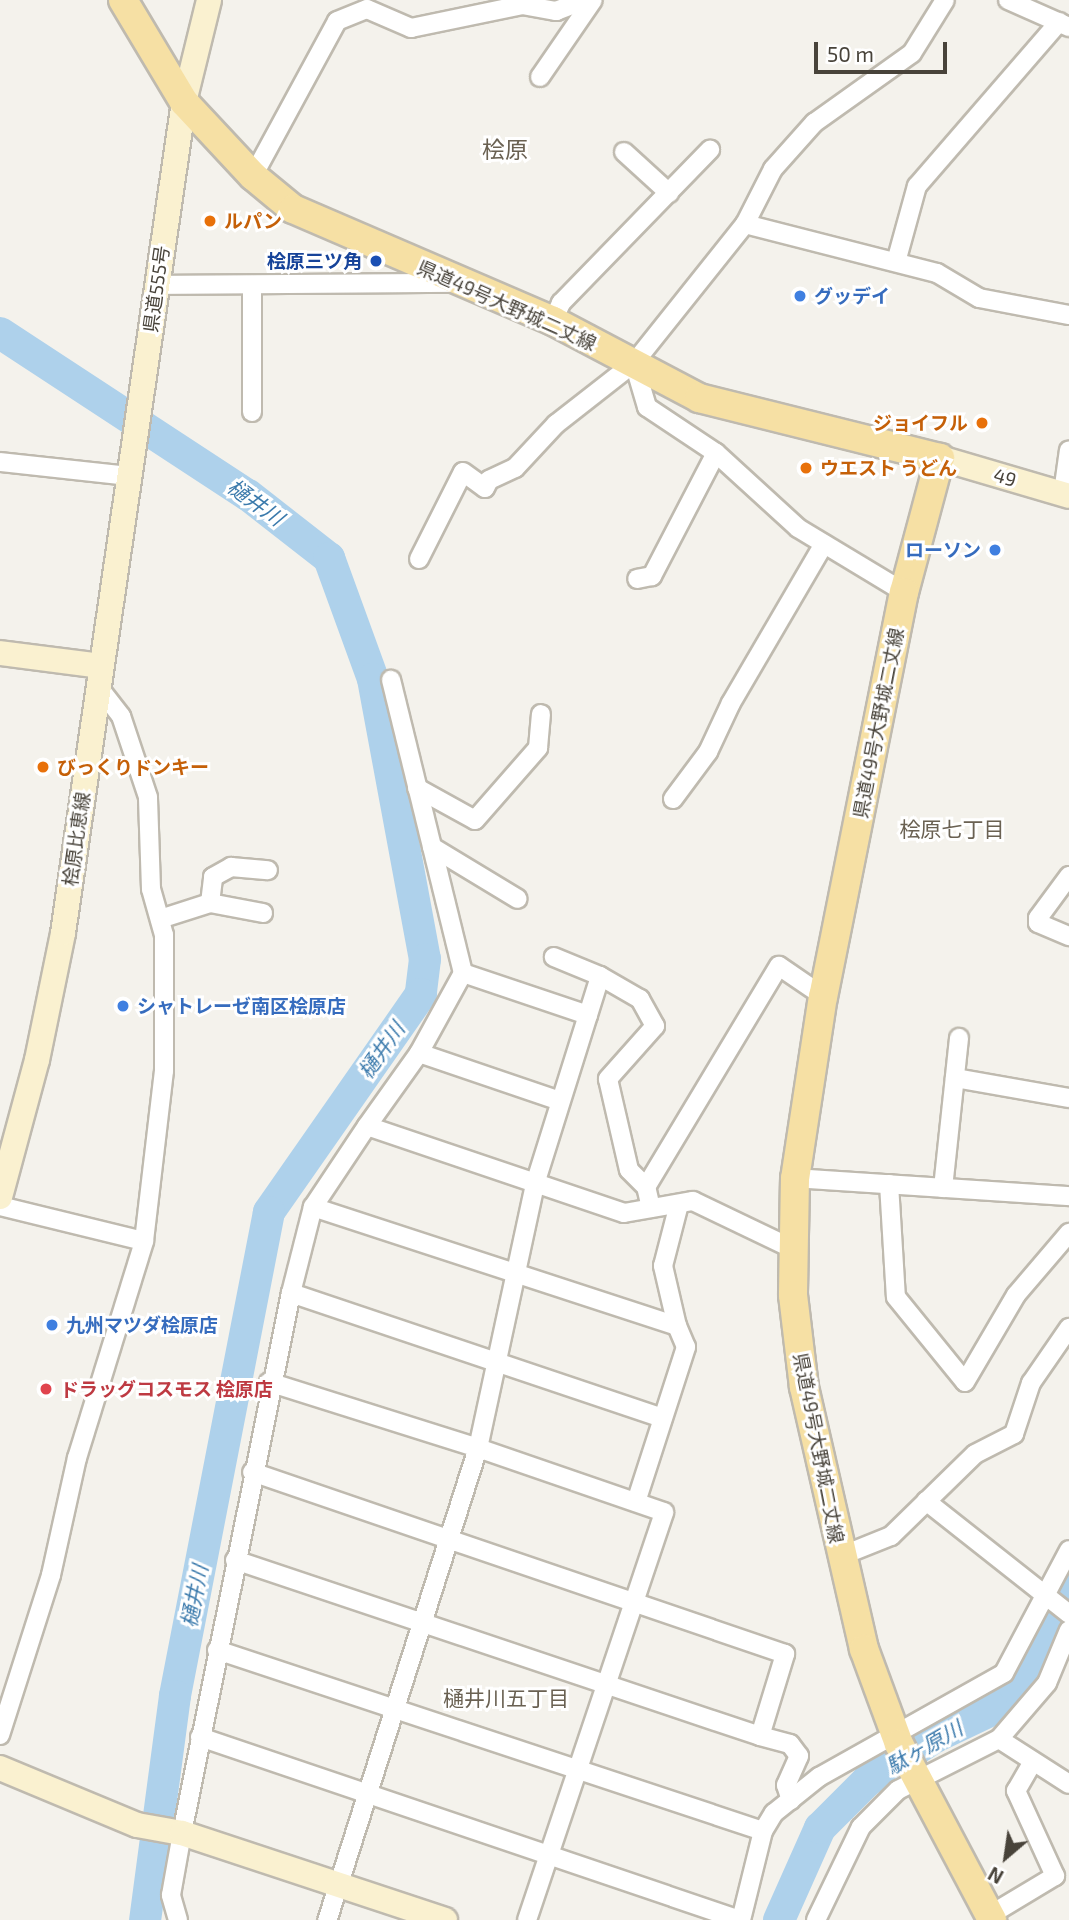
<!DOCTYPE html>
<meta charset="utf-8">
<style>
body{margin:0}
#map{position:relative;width:1069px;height:1920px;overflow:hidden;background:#f4f2ec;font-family:"Exo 2","Noto Sans JP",sans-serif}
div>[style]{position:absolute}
.river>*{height:32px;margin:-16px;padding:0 16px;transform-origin:16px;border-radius:16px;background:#aed1eb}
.roads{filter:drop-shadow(2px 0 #bfbaaf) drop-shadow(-2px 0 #bfbaaf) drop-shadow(0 2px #bfbaaf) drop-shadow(0 -2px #bfbaaf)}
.street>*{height:18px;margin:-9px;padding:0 9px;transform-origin:9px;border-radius:9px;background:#fff}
.secondary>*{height:24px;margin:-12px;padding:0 12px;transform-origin:12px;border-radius:12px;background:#faf1d0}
.primary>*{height:28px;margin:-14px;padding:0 14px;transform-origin:14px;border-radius:14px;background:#f6e0a4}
.dots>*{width:19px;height:19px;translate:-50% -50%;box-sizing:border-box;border:4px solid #fff;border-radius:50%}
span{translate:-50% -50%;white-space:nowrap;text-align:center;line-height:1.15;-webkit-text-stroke:6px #fff;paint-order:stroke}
.food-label{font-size:19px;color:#c56008;font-weight:700}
.left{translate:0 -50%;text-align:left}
.right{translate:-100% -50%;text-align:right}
.transit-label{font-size:19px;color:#164399;font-weight:700}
.street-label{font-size:19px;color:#48433a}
.shop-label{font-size:19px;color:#366cbe;font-weight:700}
.health-label{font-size:19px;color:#be3a42;font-weight:700}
.water-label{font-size:21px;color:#3b7aac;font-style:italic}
.neighbourhood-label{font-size:21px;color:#6a6152}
.quarter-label{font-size:23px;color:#6a6152}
.north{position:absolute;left:971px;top:1822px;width:70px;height:70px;-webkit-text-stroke:5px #fff;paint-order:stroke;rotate:209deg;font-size:19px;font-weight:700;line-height:28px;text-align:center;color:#48433a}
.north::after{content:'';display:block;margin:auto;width:24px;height:32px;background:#48433a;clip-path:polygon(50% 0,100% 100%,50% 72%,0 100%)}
.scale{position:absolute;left:814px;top:42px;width:133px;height:32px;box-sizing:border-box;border:4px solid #48433a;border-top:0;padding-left:9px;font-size:21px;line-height:24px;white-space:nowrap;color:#48433a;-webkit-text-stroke:5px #fff;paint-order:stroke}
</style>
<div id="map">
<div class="river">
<div style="left:0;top:333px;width:296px;rotate:33.2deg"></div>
<div style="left:248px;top:495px;width:103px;rotate:37.9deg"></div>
<div style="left:329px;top:558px;width:129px;rotate:70deg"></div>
<div style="left:373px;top:679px;width:285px;rotate:79.5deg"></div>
<div style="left:425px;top:959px;width:35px;rotate:97deg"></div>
<div style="left:421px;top:994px;width:266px;rotate:124.9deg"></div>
<div style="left:269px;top:1212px;width:493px;rotate:101deg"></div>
<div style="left:175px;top:1696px;width:226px;rotate:97.6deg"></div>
<div style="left:779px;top:1920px;width:101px;rotate:-66deg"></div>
<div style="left:820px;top:1828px;width:66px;rotate:-45deg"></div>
<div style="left:867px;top:1781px;width:81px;rotate:-32.9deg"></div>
<div style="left:935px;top:1737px;width:65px;rotate:-25.4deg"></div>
<div style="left:994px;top:1709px;width:30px;rotate:-42deg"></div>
<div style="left:1016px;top:1689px;width:123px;rotate:-64.5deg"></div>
</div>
<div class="roads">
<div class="street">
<div style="left:1008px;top:0;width:67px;rotate:23.9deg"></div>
<div style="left:540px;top:77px;width:93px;rotate:-55.5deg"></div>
<div style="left:624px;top:152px;width:61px;rotate:42.3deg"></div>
<div style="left:253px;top:176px;width:176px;rotate:-61.5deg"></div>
<div style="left:337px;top:21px;width:32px;rotate:-22deg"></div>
<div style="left:367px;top:9px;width:48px;rotate:23.4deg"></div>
<div style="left:411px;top:28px;width:113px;rotate:-11.7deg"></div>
<div style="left:522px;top:5px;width:35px;rotate:10deg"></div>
<div style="left:556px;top:11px;width:31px;rotate:-21deg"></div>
<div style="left:745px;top:224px;width:198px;rotate:14.3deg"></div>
<div style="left:937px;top:273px;width:49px;rotate:30.8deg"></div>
<div style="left:979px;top:298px;width:92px;rotate:10.7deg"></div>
<div style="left:896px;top:262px;width:79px;rotate:-74.6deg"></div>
<div style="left:917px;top:186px;width:217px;rotate:-49.1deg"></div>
<div style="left:157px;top:285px;width:297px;rotate:-0.4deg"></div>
<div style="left:252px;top:285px;width:127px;rotate:90deg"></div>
<div style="left:553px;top:321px;width:20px;rotate:-66deg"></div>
<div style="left:561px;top:303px;width:214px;rotate:-45.8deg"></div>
<div style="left:634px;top:363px;width:46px;rotate:73.5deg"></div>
<div style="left:647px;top:407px;width:83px;rotate:33.7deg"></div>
<div style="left:716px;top:453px;width:139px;rotate:117.5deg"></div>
<div style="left:652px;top:576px;width:15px;rotate:169deg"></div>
<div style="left:716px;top:453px;width:111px;rotate:42.4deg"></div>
<div style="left:798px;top:528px;width:124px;rotate:31.1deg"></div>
<div style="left:0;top:462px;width:130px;rotate:6.2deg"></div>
<div style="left:1063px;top:493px;width:43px;rotate:-82.1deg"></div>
<div style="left:419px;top:559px;width:97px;rotate:-63.2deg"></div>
<div style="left:463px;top:472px;width:27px;rotate:36deg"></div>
<div style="left:485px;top:488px;width:9px;rotate:-63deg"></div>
<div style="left:489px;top:480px;width:29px;rotate:-25deg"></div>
<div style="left:515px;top:468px;width:60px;rotate:-47deg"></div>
<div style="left:556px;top:424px;width:99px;rotate:-38deg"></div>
<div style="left:634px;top:363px;width:178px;rotate:-51.4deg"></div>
<div style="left:745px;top:224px;width:62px;rotate:-63deg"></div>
<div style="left:773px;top:169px;width:62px;rotate:-48.3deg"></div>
<div style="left:814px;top:123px;width:120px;rotate:-35.5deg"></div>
<div style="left:912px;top:53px;width:62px;rotate:-58.1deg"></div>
<div style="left:417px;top:788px;width:66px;rotate:28.9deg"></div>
<div style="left:475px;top:820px;width:96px;rotate:-48.8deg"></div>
<div style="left:538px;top:748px;width:34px;rotate:-85deg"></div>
<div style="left:673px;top:799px;width:59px;rotate:-53.3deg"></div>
<div style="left:708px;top:752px;width:54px;rotate:-64.9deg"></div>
<div style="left:731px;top:703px;width:184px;rotate:-59.7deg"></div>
<div style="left:432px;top:847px;width:100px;rotate:31.2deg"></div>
<div style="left:1069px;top:876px;width:52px;rotate:126.4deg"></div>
<div style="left:1038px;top:918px;width:5px;rotate:90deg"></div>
<div style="left:1038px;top:923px;width:34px;rotate:23deg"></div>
<div style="left:210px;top:903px;width:26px;rotate:-83deg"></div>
<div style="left:213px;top:877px;width:21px;rotate:-29deg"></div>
<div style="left:231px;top:867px;width:37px;rotate:5deg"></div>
<div style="left:160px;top:919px;width:52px;rotate:-17.7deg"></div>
<div style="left:210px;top:903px;width:54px;rotate:10.7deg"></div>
<div style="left:463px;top:973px;width:132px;rotate:18.6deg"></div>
<div style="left:600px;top:976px;width:46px;rotate:29.9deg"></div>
<div style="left:640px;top:999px;width:31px;rotate:61deg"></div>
<div style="left:655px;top:1026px;width:71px;rotate:131.6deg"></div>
<div style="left:608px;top:1079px;width:93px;rotate:77deg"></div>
<div style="left:629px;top:1170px;width:24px;rotate:45deg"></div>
<div style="left:419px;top:1053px;width:149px;rotate:18.8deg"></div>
<div style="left:955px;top:1078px;width:116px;rotate:10deg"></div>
<div style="left:367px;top:1126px;width:90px;rotate:-54.5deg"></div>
<div style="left:419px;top:1053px;width:91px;rotate:-61.2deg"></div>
<div style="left:463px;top:973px;width:302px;rotate:-103.8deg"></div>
<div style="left:795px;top:1178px;width:275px;rotate:3.8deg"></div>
<div style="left:889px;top:1184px;width:113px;rotate:86.5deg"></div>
<div style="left:896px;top:1297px;width:109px;rotate:50.9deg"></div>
<div style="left:965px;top:1382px;width:101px;rotate:-59.6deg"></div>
<div style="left:1016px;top:1295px;width:82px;rotate:-49.5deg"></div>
<div style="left:943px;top:1188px;width:151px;rotate:-83.9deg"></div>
<div style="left:0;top:1206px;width:148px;rotate:13.7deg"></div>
<div style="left:651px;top:1208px;width:22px;rotate:-103deg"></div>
<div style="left:646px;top:1187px;width:258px;rotate:-59deg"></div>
<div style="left:779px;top:966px;width:53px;rotate:34.3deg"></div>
<div style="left:291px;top:1293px;width:89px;rotate:-75.7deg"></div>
<div style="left:677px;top:1326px;width:62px;rotate:-103.1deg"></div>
<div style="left:663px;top:1266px;width:64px;rotate:-75.5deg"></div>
<div style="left:269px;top:1382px;width:219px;rotate:17.5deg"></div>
<div style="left:478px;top:1448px;width:496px;rotate:107.7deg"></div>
<div style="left:926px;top:1501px;width:182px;rotate:38.3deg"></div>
<div style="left:636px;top:1502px;width:163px;rotate:-72.1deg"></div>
<div style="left:686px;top:1347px;width:23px;rotate:-113deg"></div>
<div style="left:677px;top:1326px;width:383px;rotate:-161.9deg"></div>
<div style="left:313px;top:1207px;width:97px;rotate:-56.3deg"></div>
<div style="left:367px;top:1126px;width:271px;rotate:18.7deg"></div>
<div style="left:624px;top:1213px;width:70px;rotate:-9.9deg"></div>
<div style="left:693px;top:1201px;width:111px;rotate:25.6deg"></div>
<div style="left:841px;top:1556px;width:54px;rotate:-21.8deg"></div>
<div style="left:891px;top:1536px;width:117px;rotate:-44.3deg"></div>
<div style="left:975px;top:1454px;width:44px;rotate:-27.1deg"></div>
<div style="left:1014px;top:1434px;width:54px;rotate:-71.6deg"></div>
<div style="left:1031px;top:1383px;width:67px;rotate:-55.4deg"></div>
<div style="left:235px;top:1560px;width:554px;rotate:18.53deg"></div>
<div style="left:760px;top:1736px;width:86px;rotate:-73deg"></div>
<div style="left:785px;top:1654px;width:563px;rotate:-161.15deg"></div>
<div style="left:217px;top:1650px;width:575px;rotate:18.34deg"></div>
<div style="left:763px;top:1831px;width:92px;rotate:103.9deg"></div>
<div style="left:0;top:1735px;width:168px;rotate:-72.3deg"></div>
<div style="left:51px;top:1575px;width:120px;rotate:-77.5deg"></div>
<div style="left:77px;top:1458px;width:227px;rotate:-72.8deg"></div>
<div style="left:144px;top:1241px;width:171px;rotate:-83.3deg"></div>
<div style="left:164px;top:1071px;width:136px;rotate:-90deg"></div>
<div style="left:164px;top:935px;width:48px;rotate:-105.8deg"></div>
<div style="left:151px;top:889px;width:92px;rotate:-91.9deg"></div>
<div style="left:148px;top:797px;width:85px;rotate:-108.4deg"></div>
<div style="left:121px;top:716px;width:37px;rotate:-128deg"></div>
<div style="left:760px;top:1736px;width:31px;rotate:15deg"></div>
<div style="left:790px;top:1744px;width:15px;rotate:53deg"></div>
<div style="left:799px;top:1756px;width:32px;rotate:114deg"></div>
<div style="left:786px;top:1785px;width:16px;rotate:72deg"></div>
<div style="left:200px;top:1737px;width:570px;rotate:18.72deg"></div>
<div style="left:999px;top:1739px;width:74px;rotate:-49.4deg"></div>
<div style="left:1047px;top:1683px;width:57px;rotate:-67.5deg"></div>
<div style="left:763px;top:1831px;width:21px;rotate:-59deg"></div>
<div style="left:774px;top:1813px;width:58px;rotate:-38.7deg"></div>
<div style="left:819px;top:1777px;width:212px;rotate:-29.3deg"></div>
<div style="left:1004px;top:1673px;width:139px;rotate:-62.1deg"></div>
<div style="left:990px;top:1915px;width:76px;rotate:-31deg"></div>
<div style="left:1055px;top:1876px;width:94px;rotate:-114.6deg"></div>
<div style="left:1016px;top:1791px;width:34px;rotate:-60deg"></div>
<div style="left:178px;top:1920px;width:26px;rotate:-106deg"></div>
<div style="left:171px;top:1895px;width:63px;rotate:-79.9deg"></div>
<div style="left:182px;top:1833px;width:551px;rotate:-78.59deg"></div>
<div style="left:291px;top:1293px;width:392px;rotate:18.6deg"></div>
<div style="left:527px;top:1920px;width:430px;rotate:-71.4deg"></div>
<div style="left:664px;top:1512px;width:197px;rotate:-161deg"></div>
<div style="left:478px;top:1448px;width:270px;rotate:-77.8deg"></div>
<div style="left:535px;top:1184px;width:218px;rotate:-72.6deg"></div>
<div style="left:600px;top:976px;width:50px;rotate:-157.6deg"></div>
<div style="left:816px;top:1920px;width:103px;rotate:-64.2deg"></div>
<div style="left:861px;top:1827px;width:52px;rotate:-45deg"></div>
<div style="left:898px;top:1790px;width:113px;rotate:-26.8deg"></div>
<div style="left:999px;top:1739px;width:83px;rotate:32.7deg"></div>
</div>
<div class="secondary">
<div style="left:940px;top:458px;width:134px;rotate:16.4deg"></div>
<div style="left:0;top:653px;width:102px;rotate:7.3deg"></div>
<div style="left:0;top:1197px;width:142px;rotate:-74.9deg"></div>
<div style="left:37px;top:1060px;width:130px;rotate:-78.4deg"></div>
<div style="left:63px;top:933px;width:840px;rotate:-81.72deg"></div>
<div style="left:184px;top:102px;width:105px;rotate:-76.2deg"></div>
<div style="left:0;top:1768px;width:148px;rotate:22.6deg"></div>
<div style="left:137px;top:1825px;width:46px;rotate:10.1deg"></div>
<div style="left:182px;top:1833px;width:277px;rotate:18.3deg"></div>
</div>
<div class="primary">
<div style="left:123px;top:0;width:119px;rotate:59.1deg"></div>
<div style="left:184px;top:102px;width:101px;rotate:47deg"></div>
<div style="left:253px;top:176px;width:52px;rotate:39.5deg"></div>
<div style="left:293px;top:209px;width:283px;rotate:23.3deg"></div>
<div style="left:553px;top:321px;width:165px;rotate:27.8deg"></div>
<div style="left:699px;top:398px;width:248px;rotate:14deg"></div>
<div style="left:940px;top:458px;width:139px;rotate:105deg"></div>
<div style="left:904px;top:592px;width:412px;rotate:101.3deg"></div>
<div style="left:823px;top:996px;width:184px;rotate:98.7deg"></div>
<div style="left:795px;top:1178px;width:117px;rotate:91deg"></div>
<div style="left:793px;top:1295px;width:93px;rotate:83.2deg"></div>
<div style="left:804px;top:1387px;width:269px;rotate:77.1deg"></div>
<div style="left:864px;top:1649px;width:101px;rotate:69.8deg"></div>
<div style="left:899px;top:1744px;width:199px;rotate:62.1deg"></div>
</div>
</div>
<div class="dots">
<div style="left:210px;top:221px;background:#e8710a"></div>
<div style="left:376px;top:261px;background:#1a4fb4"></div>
<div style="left:800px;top:296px;background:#3f7fe0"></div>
<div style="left:982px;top:423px;background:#e8710a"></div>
<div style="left:806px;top:468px;background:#e8710a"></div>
<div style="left:995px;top:550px;background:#3f7fe0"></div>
<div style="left:43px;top:767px;background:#e8710a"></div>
<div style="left:123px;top:1006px;background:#3f7fe0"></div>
<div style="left:52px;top:1325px;background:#3f7fe0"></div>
<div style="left:46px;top:1389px;background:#e0444e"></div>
</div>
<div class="food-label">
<span class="left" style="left:224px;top:221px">ルパン</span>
<span class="right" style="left:968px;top:423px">ジョイフル</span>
<span class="left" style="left:820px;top:468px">ウエスト うどん</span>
<span class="left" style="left:57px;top:767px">びっくりドンキー</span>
</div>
<div class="transit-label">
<span class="right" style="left:362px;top:261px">桧原三ツ角</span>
</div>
<div class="street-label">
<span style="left:156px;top:289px;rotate:-82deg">県道555号</span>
<span style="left:507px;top:305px;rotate:24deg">県道49号大野城二丈線</span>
<span style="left:1005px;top:477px;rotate:16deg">49</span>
<span style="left:878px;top:723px;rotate:-79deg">県道49号大野城二丈線</span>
<span style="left:76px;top:839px;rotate:-82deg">桧原比恵線</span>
<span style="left:819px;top:1448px;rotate:79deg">県道49号大野城二丈線</span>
</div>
<div class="shop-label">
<span class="left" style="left:814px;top:296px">グッデイ</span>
<span class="right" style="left:981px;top:550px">ローソン</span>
<span class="left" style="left:137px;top:1006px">シャトレーゼ南区桧原店</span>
<span class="left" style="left:66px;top:1325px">九州マツダ桧原店</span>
</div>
<div class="health-label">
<span class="left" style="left:60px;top:1389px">ドラッグコスモス 桧原店</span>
</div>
<div class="water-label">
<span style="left:256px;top:502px;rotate:36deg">樋井川</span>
<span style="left:381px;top:1050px;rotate:-55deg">樋井川</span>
<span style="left:194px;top:1596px;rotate:-79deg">樋井川</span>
<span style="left:924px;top:1747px;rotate:-30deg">駄ヶ原川</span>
</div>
<div class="neighbourhood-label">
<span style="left:952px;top:829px">桧原七丁目</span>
<span style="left:506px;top:1698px">樋井川五丁目</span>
</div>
<div class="quarter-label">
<span style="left:505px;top:149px">桧原</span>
</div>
<div class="north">N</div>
<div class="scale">50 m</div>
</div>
